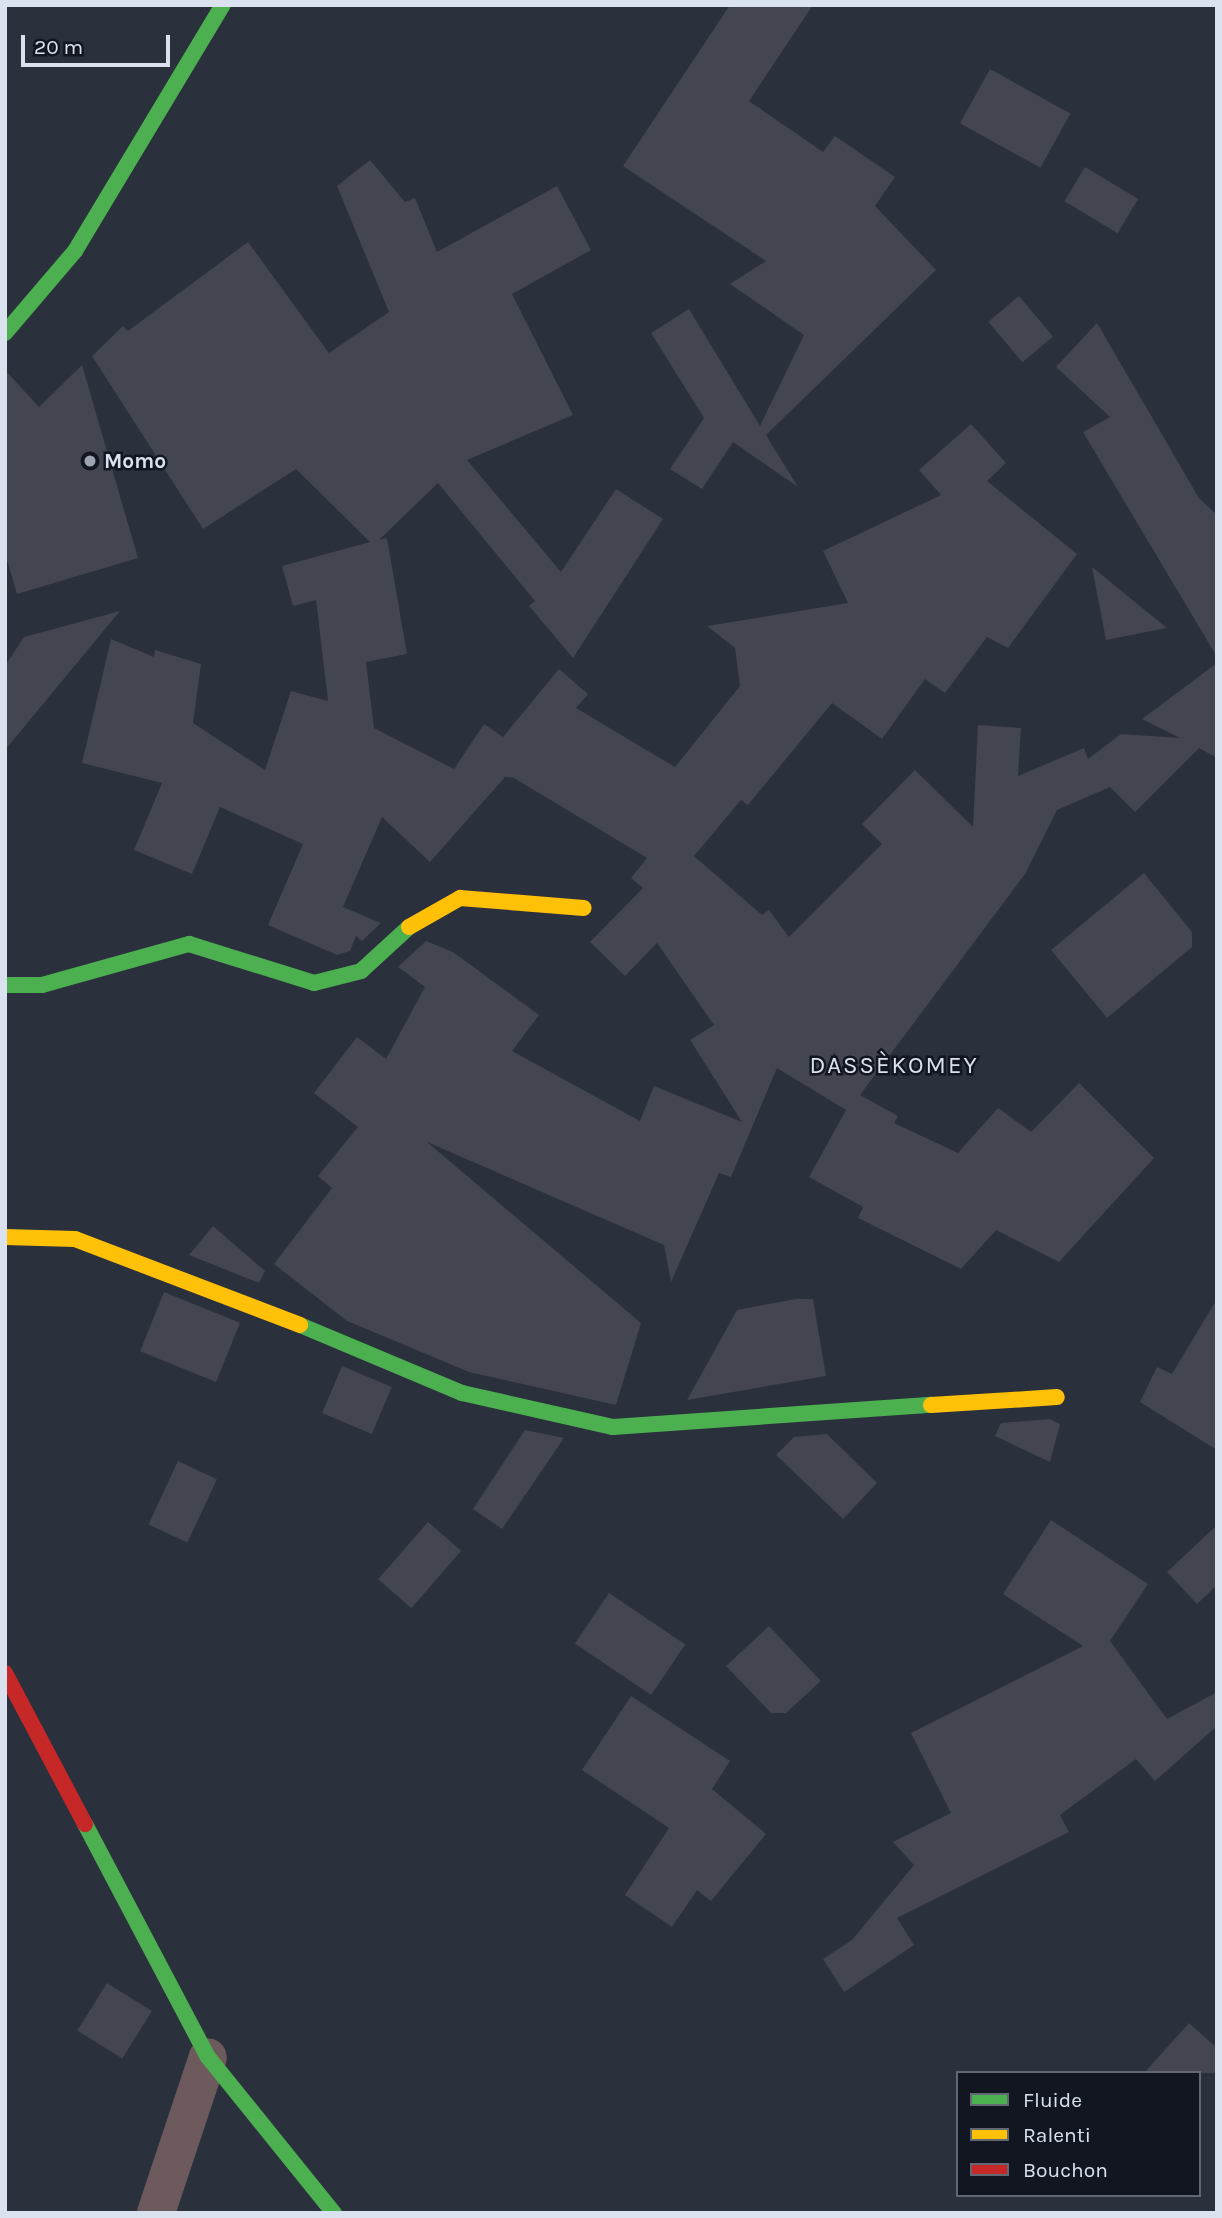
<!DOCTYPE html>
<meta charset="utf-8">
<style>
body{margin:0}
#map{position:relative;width:1222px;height:2218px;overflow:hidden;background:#2a303c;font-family:Karla,sans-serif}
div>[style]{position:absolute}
.building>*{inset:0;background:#434550;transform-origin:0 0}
.street>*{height:38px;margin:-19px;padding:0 19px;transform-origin:19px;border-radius:19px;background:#6d5a5d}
.fast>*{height:16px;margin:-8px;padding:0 8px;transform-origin:8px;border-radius:8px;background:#4caf50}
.slow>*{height:16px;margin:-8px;padding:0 8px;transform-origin:8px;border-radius:8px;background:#ffc107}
.jam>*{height:16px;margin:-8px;padding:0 8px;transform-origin:8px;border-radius:8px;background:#c62828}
.dots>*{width:19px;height:19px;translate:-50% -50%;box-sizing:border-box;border:4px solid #121620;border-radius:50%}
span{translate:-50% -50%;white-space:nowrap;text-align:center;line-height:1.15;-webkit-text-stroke:5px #121620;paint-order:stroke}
.poi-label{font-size:21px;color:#dae2f0;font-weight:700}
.left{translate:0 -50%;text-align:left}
.quarter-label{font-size:24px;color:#dae2f0;letter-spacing:2px}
.frame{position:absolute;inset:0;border:7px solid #dae2f0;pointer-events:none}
.legend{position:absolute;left:956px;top:2071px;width:245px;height:126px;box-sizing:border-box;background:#121620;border:2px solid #626873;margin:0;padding:9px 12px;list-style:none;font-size:21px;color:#dae2f0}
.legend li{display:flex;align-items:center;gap:14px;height:35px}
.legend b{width:35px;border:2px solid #626873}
.scale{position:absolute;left:21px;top:35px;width:149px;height:32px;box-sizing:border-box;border:4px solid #dae2f0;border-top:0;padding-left:9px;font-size:21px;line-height:24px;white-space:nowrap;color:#dae2f0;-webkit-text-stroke:5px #121620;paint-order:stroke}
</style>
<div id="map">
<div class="building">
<div style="clip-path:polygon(730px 5px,813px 5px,749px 101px,823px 152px,835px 136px,895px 177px,875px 206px,936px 270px,766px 435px,798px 487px,733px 442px,702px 489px,670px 469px,704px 418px,651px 333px,689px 309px,760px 426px,804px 335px,730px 284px,766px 261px,623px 166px)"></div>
<div style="left:990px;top:69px;width:92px;height:62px;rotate:29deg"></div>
<div style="clip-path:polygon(370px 160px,405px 202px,415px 198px,437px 252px,557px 186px,591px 250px,512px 294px,573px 415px,467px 460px,561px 572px,616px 489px,663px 519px,573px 658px,529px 606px,535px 601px,438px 483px,379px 540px,387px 538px,407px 654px,366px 662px,374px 728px,454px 769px,484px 724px,503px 737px,559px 669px,588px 694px,576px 708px,675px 767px,740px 686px,735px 648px,707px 626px,848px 603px,823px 551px,941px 495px,919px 470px,971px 424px,1006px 463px,987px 481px,1077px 554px,1008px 648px,987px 637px,945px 693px,925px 679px,882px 739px,832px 703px,748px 805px,741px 800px,694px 856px,762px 915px,769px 910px,789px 937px,882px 844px,862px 824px,915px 770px,973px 827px,978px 725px,1021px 728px,1018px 776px,1084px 748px,1088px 759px,1121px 734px,1180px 738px,1142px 719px,1217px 663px,1217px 758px,1199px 748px,1135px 812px,1110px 787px,1057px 810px,1025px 874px,860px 1095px,898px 1116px,894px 1123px,958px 1153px,998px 1108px,1031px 1132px,1079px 1083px,1154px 1158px,1059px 1262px,996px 1230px,961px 1269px,858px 1218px,863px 1207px,809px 1177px,846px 1110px,777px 1068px,731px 1177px,719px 1173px,671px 1282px,664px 1245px,427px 1142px,641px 1323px,616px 1405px,469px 1372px,347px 1321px,274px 1264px,332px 1188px,318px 1176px,358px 1127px,314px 1093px,357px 1037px,386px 1059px,425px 987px,398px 967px,426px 941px,453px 952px,539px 1015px,512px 1051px,640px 1121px,654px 1086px,742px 1122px,690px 1040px,714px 1025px,657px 943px,625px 976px,590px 942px,643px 888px,631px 878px,647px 858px,514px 778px,505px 777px,430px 862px,382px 817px,343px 907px,381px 923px,362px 941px,356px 936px,350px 951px,337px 955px,268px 925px,303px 844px,220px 807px,192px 874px,134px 850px,162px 783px,82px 763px,111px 639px,154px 657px,155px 650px,201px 664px,193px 723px,265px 770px,291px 691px,328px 701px,316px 600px,293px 606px,282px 566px,370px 542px,296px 469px,203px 529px,92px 356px,123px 326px,128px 331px,248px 242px,329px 353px,389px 312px,337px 186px)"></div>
<div style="left:1085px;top:167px;width:62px;height:40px;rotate:31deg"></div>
<div style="left:1019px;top:296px;width:53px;height:40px;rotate:50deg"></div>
<div style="clip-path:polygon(1097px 323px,1199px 498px,1217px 515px,1217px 657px,1083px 432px,1110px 417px,1056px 367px)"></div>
<div style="clip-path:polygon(82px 365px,138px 558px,17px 594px,5px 553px,5px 370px,39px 407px)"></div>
<div style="clip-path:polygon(1092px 567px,1167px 628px,1106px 640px)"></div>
<div style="clip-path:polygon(120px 611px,5px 750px,5px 666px,24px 637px)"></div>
<div style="clip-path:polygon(1144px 873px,1192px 932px,1192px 947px,1107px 1018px,1051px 950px)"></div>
<div style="clip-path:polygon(213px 1226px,265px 1271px,259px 1283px,189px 1255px)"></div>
<div style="left:164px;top:1292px;width:82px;height:64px;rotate:22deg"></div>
<div style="clip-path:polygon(796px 1299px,813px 1299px,826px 1376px,687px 1400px,737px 1310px)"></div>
<div style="clip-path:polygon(1217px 1299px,1217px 1450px,1140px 1402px,1157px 1367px,1172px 1374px)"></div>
<div style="left:342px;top:1366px;width:54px;height:51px;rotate:23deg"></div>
<div style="clip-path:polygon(1050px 1419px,1060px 1424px,1050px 1462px,995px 1436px,1001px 1423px)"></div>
<div style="clip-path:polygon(525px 1430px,564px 1438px,502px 1529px,473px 1509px)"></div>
<div style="clip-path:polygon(827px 1434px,877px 1483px,843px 1519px,776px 1455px,794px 1437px)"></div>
<div style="left:178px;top:1461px;width:43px;height:70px;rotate:25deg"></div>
<div style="clip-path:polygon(1051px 1520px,1148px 1584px,1110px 1641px,1167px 1719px,1217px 1692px,1217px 1726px,1155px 1781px,1136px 1759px,1060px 1815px,1069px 1832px,897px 1918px,914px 1945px,844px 1992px,823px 1959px,852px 1940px,914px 1865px,893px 1842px,951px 1813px,911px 1733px,1083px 1646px,1003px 1594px)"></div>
<div style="left:428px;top:1522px;width:44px;height:76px;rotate:41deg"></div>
<div style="clip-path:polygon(1217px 1525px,1217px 1585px,1197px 1604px,1167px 1572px)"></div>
<div style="left:609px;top:1593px;width:92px;height:61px;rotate:34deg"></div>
<div style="clip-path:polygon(769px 1626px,821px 1681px,786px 1713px,771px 1713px,726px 1666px)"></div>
<div style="clip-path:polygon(631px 1696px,730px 1761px,712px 1789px,766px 1834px,711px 1901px,697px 1890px,672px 1927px,625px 1895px,669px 1828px,582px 1770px)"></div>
<div style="left:107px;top:1983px;width:53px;height:56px;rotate:32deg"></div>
<div style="clip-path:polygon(1189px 2023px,1217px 2048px,1217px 2073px,1144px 2073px)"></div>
</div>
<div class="street">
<div style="left:156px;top:2213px;width:164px;rotate:-71.6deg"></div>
</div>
<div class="fast">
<div style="left:5px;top:333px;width:108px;rotate:-49.5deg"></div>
<div style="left:75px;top:251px;width:287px;rotate:-59deg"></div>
<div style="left:5px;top:985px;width:37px"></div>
<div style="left:42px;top:985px;width:153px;rotate:-15.6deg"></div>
<div style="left:189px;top:944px;width:131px;rotate:17.3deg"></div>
<div style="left:314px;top:983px;width:49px;rotate:-14.3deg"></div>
<div style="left:361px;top:971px;width:65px;rotate:-42.5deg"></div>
<div style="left:300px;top:1325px;width:176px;rotate:22.8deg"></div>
<div style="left:462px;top:1393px;width:155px;rotate:12.7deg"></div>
<div style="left:613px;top:1427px;width:319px;rotate:-4deg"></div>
<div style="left:85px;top:1824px;width:263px;rotate:62.2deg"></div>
<div style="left:208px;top:2057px;width:201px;rotate:51.1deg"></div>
</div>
<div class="slow">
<div style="left:409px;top:927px;width:59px;rotate:-29.6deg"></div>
<div style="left:460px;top:898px;width:124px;rotate:4.6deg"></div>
<div style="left:5px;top:1237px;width:70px;rotate:1.6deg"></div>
<div style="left:75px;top:1239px;width:241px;rotate:20.9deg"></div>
<div style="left:931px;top:1405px;width:126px;rotate:-3.6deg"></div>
</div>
<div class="jam">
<div style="left:5px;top:1673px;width:171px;rotate:62.1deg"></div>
</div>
<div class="dots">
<div style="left:90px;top:461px;background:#9ca4b1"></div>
</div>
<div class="poi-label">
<span class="left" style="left:104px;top:461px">Momo</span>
</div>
<div class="quarter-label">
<span style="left:894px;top:1066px">DASSÈKOMEY</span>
</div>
<div class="frame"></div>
<ul class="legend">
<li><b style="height:9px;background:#4caf50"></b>Fluide</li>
<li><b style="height:9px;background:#ffc107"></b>Ralenti</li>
<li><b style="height:9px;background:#c62828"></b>Bouchon</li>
</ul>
<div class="scale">20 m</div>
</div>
